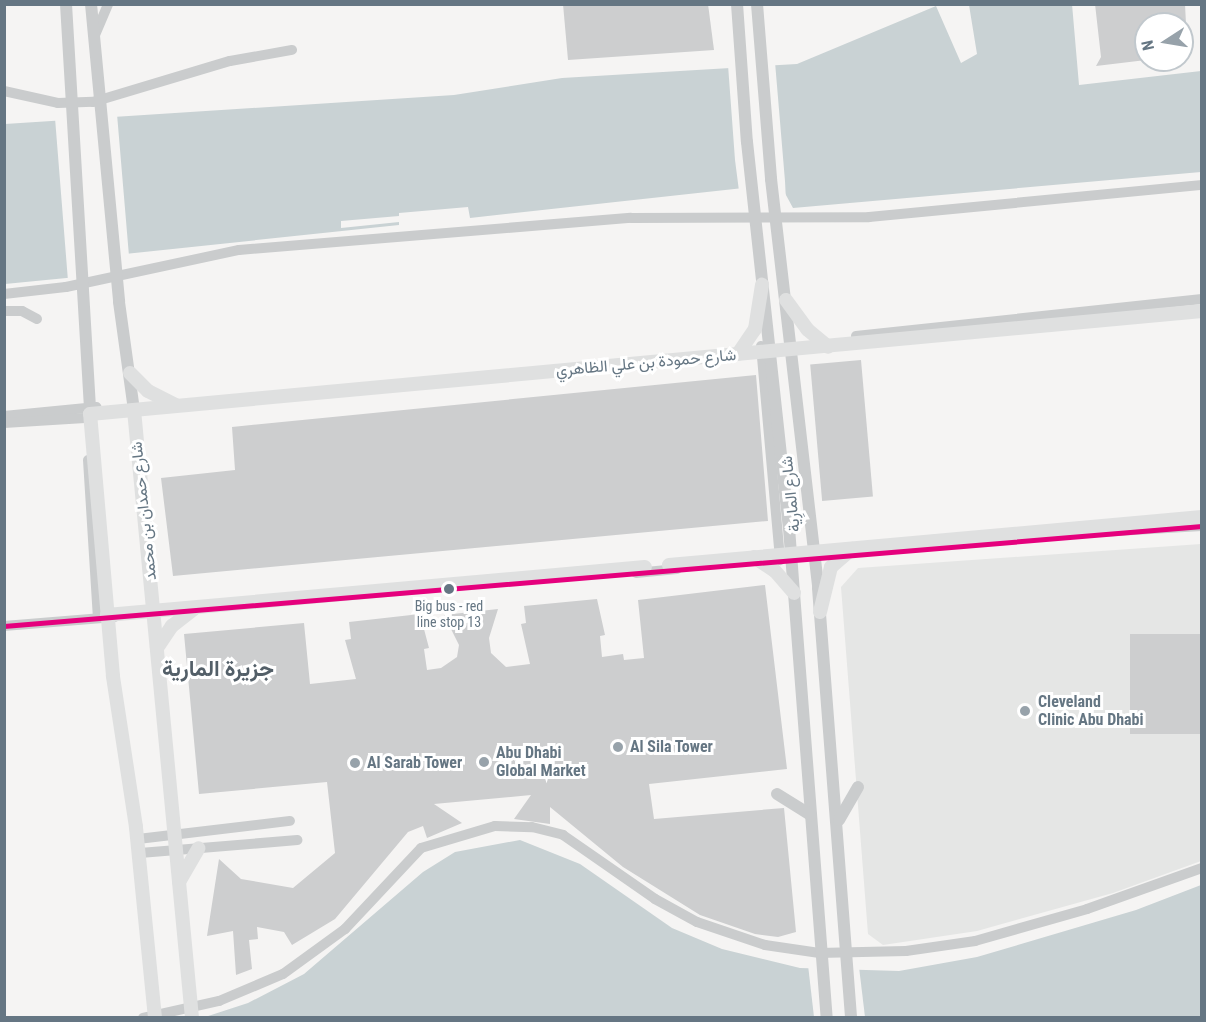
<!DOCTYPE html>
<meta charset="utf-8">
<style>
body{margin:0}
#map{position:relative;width:1206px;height:1022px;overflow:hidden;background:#f5f4f3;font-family:"Roboto Condensed",Vazirmatn,sans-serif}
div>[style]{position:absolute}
.built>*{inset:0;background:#e5e6e5}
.water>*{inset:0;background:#c9d2d4}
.pier>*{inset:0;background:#f5f4f3}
.building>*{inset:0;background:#cdcecf;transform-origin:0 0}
.minor>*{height:10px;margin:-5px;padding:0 5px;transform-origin:5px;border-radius:5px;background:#cacccd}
.tertiary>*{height:12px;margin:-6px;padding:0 6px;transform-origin:6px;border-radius:6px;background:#cacccd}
.secondary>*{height:14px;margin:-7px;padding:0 7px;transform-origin:7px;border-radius:7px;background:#dfe0e0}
.bus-1>*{height:4.5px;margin:-2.25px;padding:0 2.25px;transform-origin:2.25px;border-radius:2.25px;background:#e5007d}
.dots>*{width:16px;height:16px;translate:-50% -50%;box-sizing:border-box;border:3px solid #fff;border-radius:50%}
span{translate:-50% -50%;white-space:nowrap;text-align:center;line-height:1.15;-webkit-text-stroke:6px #fff;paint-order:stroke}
.bus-label{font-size:14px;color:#657683}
.street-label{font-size:16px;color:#657683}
.poi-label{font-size:16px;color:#657683;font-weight:700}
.left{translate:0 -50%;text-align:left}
.district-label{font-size:22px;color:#535f68;font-weight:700}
.frame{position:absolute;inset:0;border:6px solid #657683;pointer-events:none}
.north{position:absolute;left:1134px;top:12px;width:60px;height:60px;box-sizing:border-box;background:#fff;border:2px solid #c1c8cd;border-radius:50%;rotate:258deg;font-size:16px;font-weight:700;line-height:24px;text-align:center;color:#657683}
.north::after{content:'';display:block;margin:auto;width:21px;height:27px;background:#97a2aa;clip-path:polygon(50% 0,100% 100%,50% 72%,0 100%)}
</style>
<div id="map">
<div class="built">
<div style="clip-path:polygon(1201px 544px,1201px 861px,1113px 893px,977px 931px,883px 945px,868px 934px,841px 587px,858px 568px)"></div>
</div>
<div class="water">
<div style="clip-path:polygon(1072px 4px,1079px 85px,1201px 71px,1201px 172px,793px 208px,780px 184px,470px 218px,468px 207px,399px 213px,399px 225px,87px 258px,87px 276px,5px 284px,5px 124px,454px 95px,562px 78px,797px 64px,936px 6px,961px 63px,977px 54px,969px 5px)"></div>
<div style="clip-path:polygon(520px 840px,580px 864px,672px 928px,722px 949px,800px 968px,899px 971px,977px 957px,1136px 910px,1201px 885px,1201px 1017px,202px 1018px,248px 1003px,304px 974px,423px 872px,455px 852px)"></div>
</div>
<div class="pier">
<div style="clip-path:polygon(775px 62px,785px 181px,786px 201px,779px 187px,739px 191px,735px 160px,728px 65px)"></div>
<div style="clip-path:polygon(117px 114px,129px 256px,90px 260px,89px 278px,68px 281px,55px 118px)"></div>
<div style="clip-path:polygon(399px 216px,399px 222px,341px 228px,341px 221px)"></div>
<div style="clip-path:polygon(808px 965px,859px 967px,865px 1017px,814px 1017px)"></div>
</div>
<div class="building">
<div style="clip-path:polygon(563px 4px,708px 4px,714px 50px,568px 60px)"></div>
<div style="clip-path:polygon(1095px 4px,1185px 4px,1186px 24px,1146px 24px,1146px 60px,1096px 66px,1101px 57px)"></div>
<div style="left:861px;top:360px;width:137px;height:51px;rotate:85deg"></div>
<div style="clip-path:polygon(756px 375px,768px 521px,173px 576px,161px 478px,235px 470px,232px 427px)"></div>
<div style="clip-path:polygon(765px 585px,787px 769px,649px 784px,654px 819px,784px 808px,796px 932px,778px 937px,755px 934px,700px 915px,623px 867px,550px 807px,550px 824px,514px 819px,531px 795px,434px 804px,462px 823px,427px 838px,423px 826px,408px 832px,335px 919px,292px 945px,284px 932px,257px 927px,258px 939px,249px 940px,252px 969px,236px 975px,233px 931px,207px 936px,219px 859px,241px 879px,293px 888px,335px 853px,327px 782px,199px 794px,184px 634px,304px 623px,310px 684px,356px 679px,345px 640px,351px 639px,349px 622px,420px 614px,429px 648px,424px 649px,427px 670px,441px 668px,457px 657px,459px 645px,444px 615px,498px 609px,489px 638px,491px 653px,506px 667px,530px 664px,521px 624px,526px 623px,524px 606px,597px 599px,605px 635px,600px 636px,602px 657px,623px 654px,624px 660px,644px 658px,638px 600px)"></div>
<div style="left:1202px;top:634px;width:100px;height:72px;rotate:90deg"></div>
</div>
<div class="minor">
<div style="left:95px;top:35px;width:34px;rotate:-67deg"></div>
<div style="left:4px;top:91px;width:55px;rotate:12.5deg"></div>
<div style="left:58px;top:103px;width:35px;rotate:-2deg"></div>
<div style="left:93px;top:102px;width:143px;rotate:-16.7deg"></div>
<div style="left:230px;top:61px;width:63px;rotate:-10.1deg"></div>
<div style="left:4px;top:294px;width:62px;rotate:-6.4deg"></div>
<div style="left:66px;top:287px;width:177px;rotate:-12.1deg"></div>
<div style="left:239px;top:250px;width:393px;rotate:-4.7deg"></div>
<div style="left:631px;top:218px;width:238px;rotate:-0.2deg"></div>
<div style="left:869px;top:217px;width:335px;rotate:-5.5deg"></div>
<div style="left:4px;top:311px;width:18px"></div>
<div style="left:22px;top:311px;width:17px;rotate:28deg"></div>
<div style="left:856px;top:336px;width:348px;rotate:-6.1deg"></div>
<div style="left:761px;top:346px;width:215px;rotate:84.9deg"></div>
<div style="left:4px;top:416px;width:93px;rotate:-5.5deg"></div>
<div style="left:4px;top:423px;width:81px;rotate:-3.5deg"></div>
<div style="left:88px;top:460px;width:158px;rotate:86.4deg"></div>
<div style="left:1099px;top:532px;width:103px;rotate:-3.3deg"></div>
<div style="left:636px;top:573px;width:41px;rotate:-5.6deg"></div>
<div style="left:4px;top:626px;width:111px;rotate:-4.6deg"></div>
<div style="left:138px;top:839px;width:153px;rotate:-6.8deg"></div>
<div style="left:140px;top:853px;width:158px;rotate:-4.7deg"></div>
<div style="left:143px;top:1018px;width:78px;rotate:-12.6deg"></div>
<div style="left:219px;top:1001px;width:69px;rotate:-22.9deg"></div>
<div style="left:283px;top:974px;width:77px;rotate:-36deg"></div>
<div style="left:345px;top:929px;width:111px;rotate:-46.8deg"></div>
<div style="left:421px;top:848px;width:77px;rotate:-16.6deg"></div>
<div style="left:495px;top:826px;width:37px;rotate:2deg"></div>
<div style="left:532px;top:827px;width:32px;rotate:14deg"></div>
<div style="left:563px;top:835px;width:112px;rotate:34.8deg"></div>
<div style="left:655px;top:899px;width:48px;rotate:28.7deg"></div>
<div style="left:697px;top:922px;width:72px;rotate:18.7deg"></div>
<div style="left:765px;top:945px;width:55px;rotate:8.4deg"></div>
<div style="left:819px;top:953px;width:87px;rotate:-1.3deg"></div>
<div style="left:906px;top:951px;width:70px;rotate:-8.2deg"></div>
<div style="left:975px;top:941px;width:116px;rotate:-15.9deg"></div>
<div style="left:1087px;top:909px;width:122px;rotate:-19.6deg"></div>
</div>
<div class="tertiary">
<div style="left:66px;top:4px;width:411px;rotate:86.6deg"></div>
<div style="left:91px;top:4px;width:299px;rotate:84.6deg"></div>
<div style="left:119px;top:302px;width:109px;rotate:82.1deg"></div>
<div style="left:737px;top:4px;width:138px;rotate:85.9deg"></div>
<div style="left:747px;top:142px;width:388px;rotate:83.8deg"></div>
<div style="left:789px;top:528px;width:491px;rotate:85.6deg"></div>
<div style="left:757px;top:4px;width:176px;rotate:85.4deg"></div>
<div style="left:771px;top:179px;width:412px;rotate:83.4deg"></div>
<div style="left:818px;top:588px;width:431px;rotate:85.6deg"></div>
<div style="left:777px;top:794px;width:40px;rotate:32deg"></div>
<div style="left:839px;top:820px;width:38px;rotate:-60deg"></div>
</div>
<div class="secondary">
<div style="left:786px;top:300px;width:37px;rotate:54deg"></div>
<div style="left:808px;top:330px;width:26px;rotate:40deg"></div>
<div style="left:738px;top:354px;width:30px;rotate:-56deg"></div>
<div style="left:755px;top:329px;width:45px;rotate:-81deg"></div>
<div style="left:130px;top:373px;width:25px;rotate:45deg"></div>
<div style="left:148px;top:391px;width:31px;rotate:27deg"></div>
<div style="left:134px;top:410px;width:611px;rotate:84.55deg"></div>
<div style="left:754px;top:557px;width:25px;rotate:34deg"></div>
<div style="left:775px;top:571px;width:29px;rotate:49deg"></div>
<div style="left:669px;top:565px;width:535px;rotate:-5.15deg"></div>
<div style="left:820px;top:612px;width:46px;rotate:-76.3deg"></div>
<div style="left:831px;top:567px;width:28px;rotate:-41deg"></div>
<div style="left:107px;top:615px;width:540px;rotate:-5.1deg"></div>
<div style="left:157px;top:648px;width:27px;rotate:-56deg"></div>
<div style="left:172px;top:626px;width:28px;rotate:-38deg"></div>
<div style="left:179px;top:882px;width:39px;rotate:-60deg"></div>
<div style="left:155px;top:1018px;width:192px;rotate:-95.7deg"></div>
<div style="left:136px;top:827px;width:153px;rotate:-98.7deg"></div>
<div style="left:113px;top:676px;width:263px;rotate:-95deg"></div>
<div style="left:90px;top:414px;width:1117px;rotate:-5.29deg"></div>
</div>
<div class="bus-1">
<div style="left:4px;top:626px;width:1202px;rotate:-4.77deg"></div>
</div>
<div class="dots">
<div style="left:449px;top:589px;background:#657683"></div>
<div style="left:1025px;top:711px;background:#97a2aa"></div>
<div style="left:618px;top:747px;background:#97a2aa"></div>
<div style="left:484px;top:762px;background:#97a2aa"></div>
<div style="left:355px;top:763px;background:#97a2aa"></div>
</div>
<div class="bus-label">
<span style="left:449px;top:614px">Big bus - red<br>line stop 13</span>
</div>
<div class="street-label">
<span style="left:646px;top:363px;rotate:-5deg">شارع حمودة بن علي الظاهري</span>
<span style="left:791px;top:494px;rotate:-96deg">شارع المارِية</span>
<span style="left:144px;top:511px;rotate:-96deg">شارع حمدان بن محمد</span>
</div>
<div class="poi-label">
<span class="left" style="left:1038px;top:711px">Cleveland<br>Clinic Abu Dhabi</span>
<span class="left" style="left:630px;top:747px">Al Sila Tower</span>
<span class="left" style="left:496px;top:762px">Abu Dhabi<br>Global Market</span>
<span class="left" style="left:367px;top:763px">Al Sarab Tower</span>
</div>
<div class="district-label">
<span style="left:218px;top:669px">جزيرة المارية</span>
</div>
<div class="frame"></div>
<div class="north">N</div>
</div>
